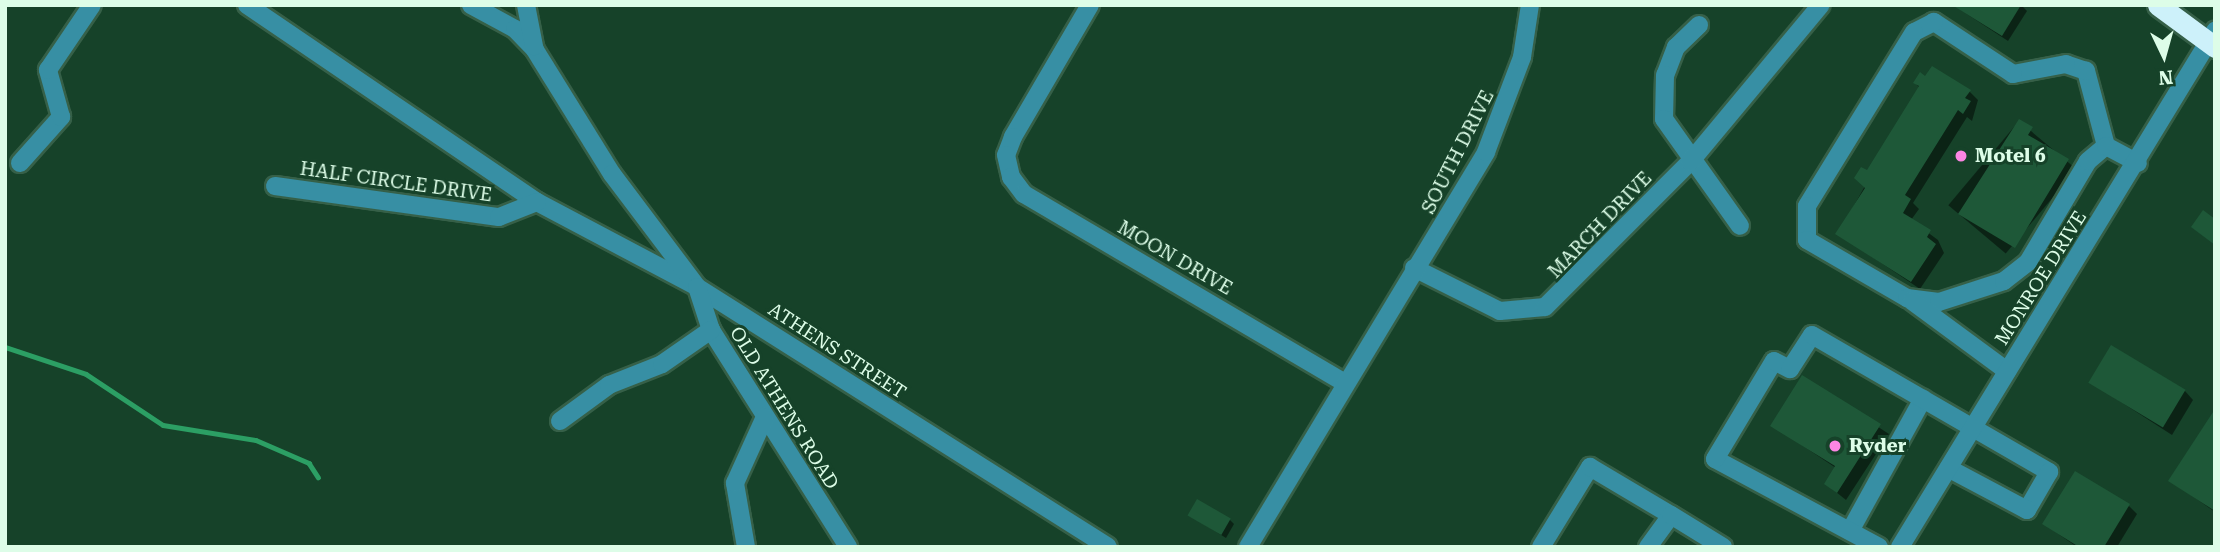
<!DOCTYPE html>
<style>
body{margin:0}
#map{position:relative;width:2220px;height:552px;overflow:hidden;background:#164229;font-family:"Roboto Serif",serif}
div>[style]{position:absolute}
.shadow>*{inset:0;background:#0007;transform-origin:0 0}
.stream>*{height:4.5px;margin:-2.25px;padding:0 2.25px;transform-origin:2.25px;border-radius:2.25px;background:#2c9f64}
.building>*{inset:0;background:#1e5838;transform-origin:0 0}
.roads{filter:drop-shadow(2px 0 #366048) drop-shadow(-2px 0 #366048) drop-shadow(0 2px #366048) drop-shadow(0 -2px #366048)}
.minor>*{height:18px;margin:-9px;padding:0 9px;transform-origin:9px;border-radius:9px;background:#378fa4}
.highway>*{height:21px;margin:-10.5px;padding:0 10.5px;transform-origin:10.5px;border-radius:10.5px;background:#cdf1fa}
.dots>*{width:19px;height:19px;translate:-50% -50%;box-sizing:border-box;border:4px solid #164229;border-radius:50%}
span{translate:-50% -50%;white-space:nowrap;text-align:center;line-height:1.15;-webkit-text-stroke:6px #164229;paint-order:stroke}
.street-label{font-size:19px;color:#ddfde8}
.poi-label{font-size:19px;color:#ddfde8;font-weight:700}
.left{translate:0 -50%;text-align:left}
.frame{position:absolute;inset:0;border:7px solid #ddfde8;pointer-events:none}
.north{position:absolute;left:2129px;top:21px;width:70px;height:70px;-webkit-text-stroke:5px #164229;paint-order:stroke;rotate:175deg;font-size:19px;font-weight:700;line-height:28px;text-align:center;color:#ddfde8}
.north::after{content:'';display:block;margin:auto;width:24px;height:32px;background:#ddfde8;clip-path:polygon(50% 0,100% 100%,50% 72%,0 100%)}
</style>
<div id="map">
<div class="shadow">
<div style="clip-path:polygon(1953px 5px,2021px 5px,2027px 11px,2008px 41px)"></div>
<div style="clip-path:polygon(1915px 83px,1969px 91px,1978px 100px,1972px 121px,1967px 117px,1913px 203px,1919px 209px,1911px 220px,1938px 240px,1944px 253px,1920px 289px,1838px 234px,1920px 88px)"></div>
<div style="left:2019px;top:121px;width:75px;height:110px;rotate:40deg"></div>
<div style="clip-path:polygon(1803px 378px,1889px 434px,1846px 500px,1826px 484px,1836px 468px,1773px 426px)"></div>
<div style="clip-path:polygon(2090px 382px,2185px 391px,2193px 400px,2172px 435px)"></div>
<div style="clip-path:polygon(2215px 418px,2215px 512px,2171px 481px)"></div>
<div style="clip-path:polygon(2129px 506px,2137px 514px,2117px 547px,2077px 547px,2044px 524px)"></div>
<div style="clip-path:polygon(1189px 515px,1230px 520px,1234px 524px,1226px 538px)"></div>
</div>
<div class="stream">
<div style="left:5px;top:347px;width:85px;rotate:18.4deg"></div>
<div style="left:86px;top:374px;width:92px;rotate:33.5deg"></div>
<div style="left:163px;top:425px;width:94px;rotate:9.2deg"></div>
<div style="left:256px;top:440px;width:58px;rotate:23.5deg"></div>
<div style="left:309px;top:463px;width:17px;rotate:57deg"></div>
</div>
<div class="building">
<div style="clip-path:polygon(1952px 5px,2021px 5px,2002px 36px)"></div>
<div style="clip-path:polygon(1932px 66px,1971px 90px,1965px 98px,1971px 101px,1963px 114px,1958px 110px,1905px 195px,1911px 199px,1903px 213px,1931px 230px,1927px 237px,1936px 244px,1911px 282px,1835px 234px,1865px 188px,1854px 178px,1861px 167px,1867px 170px,1919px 86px,1913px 83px,1920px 72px,1925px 76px)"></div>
<div style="clip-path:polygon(2019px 119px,2033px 127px,2028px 135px,2069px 159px,2015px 248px,1958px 214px)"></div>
<div style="clip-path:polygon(2203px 210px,2215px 219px,2215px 245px,2191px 227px)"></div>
<div style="left:2111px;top:345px;width:87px;height:44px;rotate:31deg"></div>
<div style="clip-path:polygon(1802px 375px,1881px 424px,1837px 493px,1824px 484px,1835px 466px,1770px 426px)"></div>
<div style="clip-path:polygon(2215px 409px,2215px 511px,2168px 481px)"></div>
<div style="clip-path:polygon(2075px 471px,2130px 504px,2104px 547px,2079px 547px,2042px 524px)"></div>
<div style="left:1197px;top:499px;width:39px;height:19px;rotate:30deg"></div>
</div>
<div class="roads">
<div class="minor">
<div style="left:247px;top:5px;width:351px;rotate:34.2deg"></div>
<div style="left:537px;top:202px;width:178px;rotate:27.9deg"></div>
<div style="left:471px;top:5px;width:50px;rotate:28.6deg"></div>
<div style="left:515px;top:29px;width:29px;rotate:46deg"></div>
<div style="left:535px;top:50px;width:146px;rotate:58.2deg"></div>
<div style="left:612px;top:174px;width:141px;rotate:53deg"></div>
<div style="left:697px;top:287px;width:486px;rotate:32.3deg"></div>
<div style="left:526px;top:5px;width:42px;rotate:79deg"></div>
<div style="left:1090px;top:5px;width:153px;rotate:120.3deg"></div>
<div style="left:1013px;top:137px;width:19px;rotate:111deg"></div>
<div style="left:1006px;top:155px;width:23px;rotate:77deg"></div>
<div style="left:1011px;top:177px;width:21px;rotate:53deg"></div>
<div style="left:1024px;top:194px;width:369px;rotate:30.5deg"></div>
<div style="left:1699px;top:25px;width:32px;rotate:136deg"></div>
<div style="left:1676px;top:47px;width:30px;rotate:111deg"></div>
<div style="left:1665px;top:75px;width:44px;rotate:91.3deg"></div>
<div style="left:1664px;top:119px;width:131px;rotate:54.6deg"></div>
<div style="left:2106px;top:146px;width:78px;rotate:-104.9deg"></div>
<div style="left:2086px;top:71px;width:21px;rotate:-161deg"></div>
<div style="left:2066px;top:64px;width:54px;rotate:169.3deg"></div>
<div style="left:2013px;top:74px;width:95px;rotate:-146.6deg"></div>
<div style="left:1934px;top:22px;width:22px;rotate:153deg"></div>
<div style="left:1914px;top:32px;width:204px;rotate:121.6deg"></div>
<div style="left:1807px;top:206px;width:34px;rotate:90deg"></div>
<div style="left:1807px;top:240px;width:116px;rotate:30.1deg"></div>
<div style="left:1907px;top:298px;width:32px;rotate:7deg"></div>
<div style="left:1939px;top:302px;width:68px;rotate:-17.9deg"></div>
<div style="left:2004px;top:281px;width:31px;rotate:-38deg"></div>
<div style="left:2028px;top:262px;width:117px;rotate:-59.3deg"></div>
<div style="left:2088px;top:161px;width:23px;rotate:-40deg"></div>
<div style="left:2106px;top:146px;width:36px;rotate:28deg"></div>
<div style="left:20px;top:163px;width:62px;rotate:-48.3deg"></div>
<div style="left:61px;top:117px;width:49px;rotate:-105.5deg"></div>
<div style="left:48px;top:70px;width:78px;rotate:-55.9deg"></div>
<div style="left:275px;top:186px;width:226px;rotate:7.9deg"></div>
<div style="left:499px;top:217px;width:41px;rotate:-21.5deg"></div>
<div style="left:1414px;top:268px;width:96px;rotate:26.6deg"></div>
<div style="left:1500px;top:311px;width:45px;rotate:-5.1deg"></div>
<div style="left:1545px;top:307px;width:205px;rotate:-45deg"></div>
<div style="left:1690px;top:162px;width:204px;rotate:-50.2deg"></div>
<div style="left:697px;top:287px;width:45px;rotate:72deg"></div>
<div style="left:711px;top:330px;width:257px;rotate:57.7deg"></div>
<div style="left:1912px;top:301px;width:118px;rotate:36.4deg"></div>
<div style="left:560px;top:421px;width:61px;rotate:-36.3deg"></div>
<div style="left:609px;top:385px;width:57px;rotate:-21.6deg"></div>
<div style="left:662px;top:364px;width:60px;rotate:-34.8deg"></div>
<div style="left:1850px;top:531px;width:151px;rotate:-61.1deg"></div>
<div style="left:746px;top:547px;width:65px;rotate:-99.8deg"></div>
<div style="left:735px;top:483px;width:72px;rotate:-65.6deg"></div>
<div style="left:1248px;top:547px;width:461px;rotate:-58.9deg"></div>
<div style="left:1486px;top:152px;width:102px;rotate:-69.2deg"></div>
<div style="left:1522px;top:57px;width:53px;rotate:-81.3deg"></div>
<div style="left:1541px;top:547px;width:94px;rotate:-58.5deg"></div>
<div style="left:1590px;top:467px;width:94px;rotate:30.7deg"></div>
<div style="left:1648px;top:547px;width:39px;rotate:-54deg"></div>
<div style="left:1671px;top:515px;width:61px;rotate:31.6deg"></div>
<div style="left:1879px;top:547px;width:186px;rotate:-151.8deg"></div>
<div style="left:1715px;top:459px;width:114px;rotate:-59deg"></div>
<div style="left:1774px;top:361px;width:18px;rotate:27deg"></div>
<div style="left:1790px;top:369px;width:40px;rotate:-57.1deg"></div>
<div style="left:1812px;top:335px;width:274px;rotate:30deg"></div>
<div style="left:2049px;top:472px;width:44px;rotate:120.1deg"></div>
<div style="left:2027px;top:510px;width:89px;rotate:-152deg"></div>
<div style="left:1900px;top:547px;width:605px;rotate:-58.6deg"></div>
</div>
<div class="highway">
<div style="left:2158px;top:5px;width:71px;rotate:36.4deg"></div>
</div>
</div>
<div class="dots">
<div style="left:1961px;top:156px;background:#fc86e3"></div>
<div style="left:1835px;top:446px;background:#fc86e3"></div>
</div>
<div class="street-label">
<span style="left:1458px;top:152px;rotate:-63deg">SOUTH DRIVE</span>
<span style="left:396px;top:182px;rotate:8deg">HALF CIRCLE DRIVE</span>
<span style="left:1600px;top:225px;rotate:-46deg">MARCH DRIVE</span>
<span style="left:1175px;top:258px;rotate:30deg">MOON DRIVE</span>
<span style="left:2041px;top:278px;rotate:-58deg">MONROE DRIVE</span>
<span style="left:837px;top:351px;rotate:33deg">ATHENS STREET</span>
<span style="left:784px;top:408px;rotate:58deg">OLD ATHENS ROAD</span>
</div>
<div class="poi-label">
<span class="left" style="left:1975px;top:156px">Motel 6</span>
<span class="left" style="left:1849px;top:446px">Ryder</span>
</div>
<div class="frame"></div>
<div class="north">N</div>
</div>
